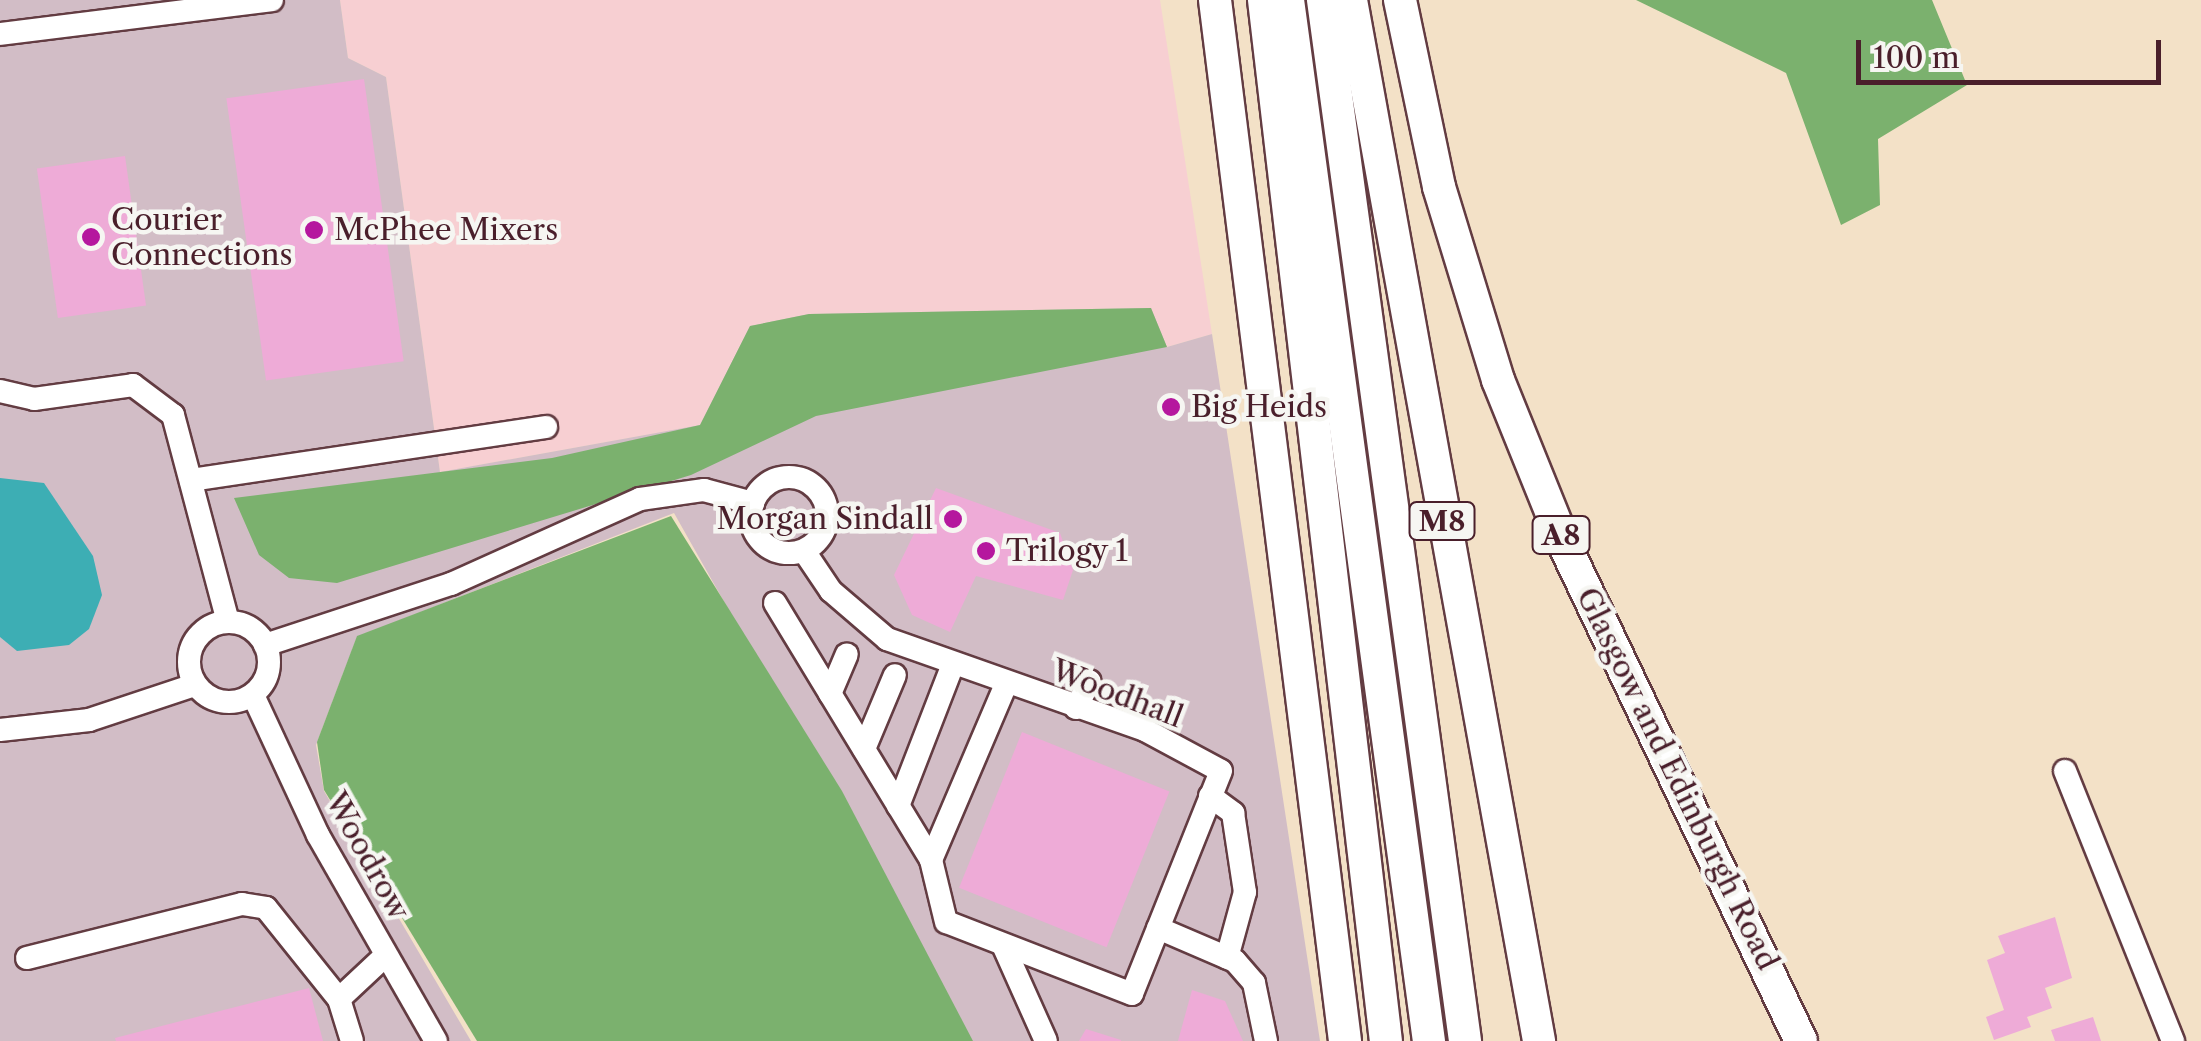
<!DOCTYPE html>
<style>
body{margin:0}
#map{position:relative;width:2201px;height:1041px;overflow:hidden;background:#f3e1c7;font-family:"Libre Caslon Text",serif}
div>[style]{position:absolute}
.built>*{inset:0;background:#f7cfd2}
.industrial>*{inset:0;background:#d2bdc6}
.forest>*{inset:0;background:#7bb16e}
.water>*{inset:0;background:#3daeb4}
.building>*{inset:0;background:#eeabd7;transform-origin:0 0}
.roads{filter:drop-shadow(2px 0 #633c42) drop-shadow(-2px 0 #633c42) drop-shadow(0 2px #633c42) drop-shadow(0 -2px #633c42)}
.minor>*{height:22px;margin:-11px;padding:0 11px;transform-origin:11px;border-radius:11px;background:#fff}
.minor>.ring{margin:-11px;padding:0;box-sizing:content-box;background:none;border:22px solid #fff;border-radius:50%}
.highway>*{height:32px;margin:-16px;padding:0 16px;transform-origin:16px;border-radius:16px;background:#fff}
.dots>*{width:28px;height:28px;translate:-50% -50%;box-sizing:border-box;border:5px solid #f6f6f2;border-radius:50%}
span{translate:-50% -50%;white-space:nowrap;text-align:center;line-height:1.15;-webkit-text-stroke:9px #f6f6f2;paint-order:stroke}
.shield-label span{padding:2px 8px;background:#f6f6f2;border:2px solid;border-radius:8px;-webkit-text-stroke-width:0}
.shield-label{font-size:28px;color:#4a1f2b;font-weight:700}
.poi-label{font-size:30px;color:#4a1f2b}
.left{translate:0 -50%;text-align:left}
.right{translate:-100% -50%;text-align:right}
.street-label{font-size:30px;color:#4a1f2b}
.scale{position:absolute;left:1856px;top:40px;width:305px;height:45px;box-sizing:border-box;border:5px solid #4a1f2b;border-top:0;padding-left:12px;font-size:30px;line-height:35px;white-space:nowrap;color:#4a1f2b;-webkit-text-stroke:8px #f6f6f2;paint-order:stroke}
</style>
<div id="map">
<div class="built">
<div style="clip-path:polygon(340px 0,1160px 0,1212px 334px,1167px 347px,1150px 308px,809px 314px,750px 326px,700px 425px,440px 472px,386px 77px,348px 58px)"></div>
</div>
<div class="industrial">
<div style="clip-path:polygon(0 0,340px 0,348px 58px,386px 77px,440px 472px,700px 425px,750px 326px,809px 314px,1151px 308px,1167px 347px,1212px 334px,1320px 1041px,972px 1041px,674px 513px,357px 637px,316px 745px,324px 791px,471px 1041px,0 1041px)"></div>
</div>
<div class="forest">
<div style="clip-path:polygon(1636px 0,1932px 0,1967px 85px,1878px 139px,1880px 205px,1841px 225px,1786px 73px)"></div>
<div style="clip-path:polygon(1151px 308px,1167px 347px,816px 416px,691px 475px,337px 583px,289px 578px,259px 555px,234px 498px,552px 458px,700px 425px,750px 326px,809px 314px)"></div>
<div style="clip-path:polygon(671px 516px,842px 791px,973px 1041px,477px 1041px,324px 790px,317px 742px,357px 636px)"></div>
</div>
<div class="water">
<div style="clip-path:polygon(0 478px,44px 483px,93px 556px,102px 595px,89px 629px,69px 645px,17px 651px,0 637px)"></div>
</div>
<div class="building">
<div style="left:364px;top:79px;width:285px;height:139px;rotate:82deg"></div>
<div style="left:125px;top:156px;width:151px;height:89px;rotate:82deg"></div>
<div style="clip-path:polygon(936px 488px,1060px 533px,1073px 570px,1063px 600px,976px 576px,950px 632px,912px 615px,894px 575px)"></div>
<div style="left:1022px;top:732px;width:159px;height:168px;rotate:22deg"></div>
<div style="clip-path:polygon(2055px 917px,2072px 978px,2045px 988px,2052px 1008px,2027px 1017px,2031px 1027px,1994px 1040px,1986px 1017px,2004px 1010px,1987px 960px,2005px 953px,1998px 936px)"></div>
<div style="clip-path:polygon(309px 988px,323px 1041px,116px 1041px,115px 1038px)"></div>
<div style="clip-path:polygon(1192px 990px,1225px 1001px,1243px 1041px,1178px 1041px)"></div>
<div style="clip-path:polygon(2093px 1017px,2101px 1041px,2055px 1041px,2051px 1030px)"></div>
<div style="clip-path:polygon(1086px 1029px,1121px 1040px,1121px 1041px,1079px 1041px)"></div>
</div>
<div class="roads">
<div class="minor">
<div style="left:0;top:34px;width:274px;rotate:-7.1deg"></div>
<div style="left:0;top:391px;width:35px;rotate:13deg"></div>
<div style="left:34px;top:399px;width:100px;rotate:-8deg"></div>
<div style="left:133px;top:385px;width:50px;rotate:36.9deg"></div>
<div style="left:173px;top:415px;width:214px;rotate:75.1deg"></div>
<div class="ring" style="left:751px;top:477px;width:54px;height:54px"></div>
<div style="left:191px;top:480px;width:359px;rotate:-8.5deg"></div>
<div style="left:804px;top:551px;width:48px;rotate:56deg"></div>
<div style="left:831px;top:591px;width:74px;rotate:40.6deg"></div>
<div style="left:887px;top:639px;width:274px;rotate:19.4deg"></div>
<div style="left:1145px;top:730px;width:86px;rotate:28.3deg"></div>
<div style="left:1221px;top:771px;width:240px;rotate:111.8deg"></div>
<div style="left:1132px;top:994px;width:199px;rotate:-158.8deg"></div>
<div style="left:946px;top:922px;width:64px;rotate:-103.6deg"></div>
<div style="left:775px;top:603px;width:301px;rotate:58.7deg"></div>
<div style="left:931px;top:860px;width:191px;rotate:-66.9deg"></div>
<div class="ring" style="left:189px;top:622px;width:58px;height:58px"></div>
<div style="left:265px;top:645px;width:196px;rotate:-18.2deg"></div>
<div style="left:451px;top:584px;width:207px;rotate:-24.2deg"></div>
<div style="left:640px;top:499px;width:65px;rotate:-8deg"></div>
<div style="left:704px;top:490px;width:51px;rotate:14.9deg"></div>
<div style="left:830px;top:694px;width:43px;rotate:-67deg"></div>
<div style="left:253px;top:695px;width:154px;rotate:65.1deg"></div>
<div style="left:318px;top:835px;width:237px;rotate:60.2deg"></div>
<div style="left:1076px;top:708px;width:30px;rotate:-63deg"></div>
<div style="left:0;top:730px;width:90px;rotate:-6.4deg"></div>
<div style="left:89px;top:720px;width:111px;rotate:-18.4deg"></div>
<div style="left:864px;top:749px;width:80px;rotate:-67.3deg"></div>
<div style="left:2065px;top:771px;width:291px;rotate:68.2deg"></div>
<div style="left:1210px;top:796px;width:29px;rotate:36deg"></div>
<div style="left:1233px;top:813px;width:80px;rotate:81.4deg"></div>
<div style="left:1245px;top:892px;width:68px;rotate:105.3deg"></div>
<div style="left:898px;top:806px;width:152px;rotate:-68.8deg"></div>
<div style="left:1158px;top:928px;width:84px;rotate:23.2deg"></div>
<div style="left:1235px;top:961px;width:29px;rotate:49deg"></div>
<div style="left:1254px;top:983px;width:59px;rotate:78.3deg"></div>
<div style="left:1003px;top:945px;width:105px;rotate:65.9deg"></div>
<div style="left:27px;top:958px;width:222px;rotate:-14.1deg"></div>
<div style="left:242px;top:904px;width:24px;rotate:9deg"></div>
<div style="left:266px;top:908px;width:117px;rotate:51.3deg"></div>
<div style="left:352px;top:1041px;width:44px;rotate:-107.2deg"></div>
<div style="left:339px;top:999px;width:64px;rotate:-43.1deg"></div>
</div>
<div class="highway">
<div style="left:1215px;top:0;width:1049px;rotate:82.88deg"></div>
<div style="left:1264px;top:0;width:1048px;rotate:83.32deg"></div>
<div style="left:1288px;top:0;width:1051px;rotate:82.29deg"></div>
<div style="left:1323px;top:0;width:1051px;rotate:82.23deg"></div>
<div style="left:1351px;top:0;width:1058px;rotate:79.76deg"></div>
<div style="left:1400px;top:0;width:191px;rotate:78.2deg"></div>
<div style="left:1439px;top:187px;width:202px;rotate:73deg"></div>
<div style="left:1498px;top:380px;width:179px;rotate:68deg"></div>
<div style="left:1565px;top:546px;width:548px;rotate:64.51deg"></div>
</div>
</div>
<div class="dots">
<div style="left:314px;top:230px;background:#b5179e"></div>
<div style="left:91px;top:237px;background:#b5179e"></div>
<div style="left:1171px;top:407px;background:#b5179e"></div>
<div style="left:953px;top:519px;background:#b5179e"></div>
<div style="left:986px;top:551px;background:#b5179e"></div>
</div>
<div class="shield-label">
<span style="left:1442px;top:521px">M8</span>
<span style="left:1561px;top:535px">A8</span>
</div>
<div class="poi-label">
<span class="left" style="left:111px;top:237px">Courier<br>Connections</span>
<span class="left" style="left:334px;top:230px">McPhee Mixers</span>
<span class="left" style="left:1191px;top:407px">Big Heids</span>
<span class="right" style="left:933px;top:519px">Morgan Sindall</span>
<span class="left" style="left:1006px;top:551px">Trilogy 1</span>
</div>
<div class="street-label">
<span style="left:1117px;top:694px;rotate:21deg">Woodhall</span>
<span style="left:1677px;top:779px;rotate:64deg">Glasgow and Edinburgh Road</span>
<span style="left:367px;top:856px;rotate:61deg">Woodrow</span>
</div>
<div class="scale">100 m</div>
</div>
